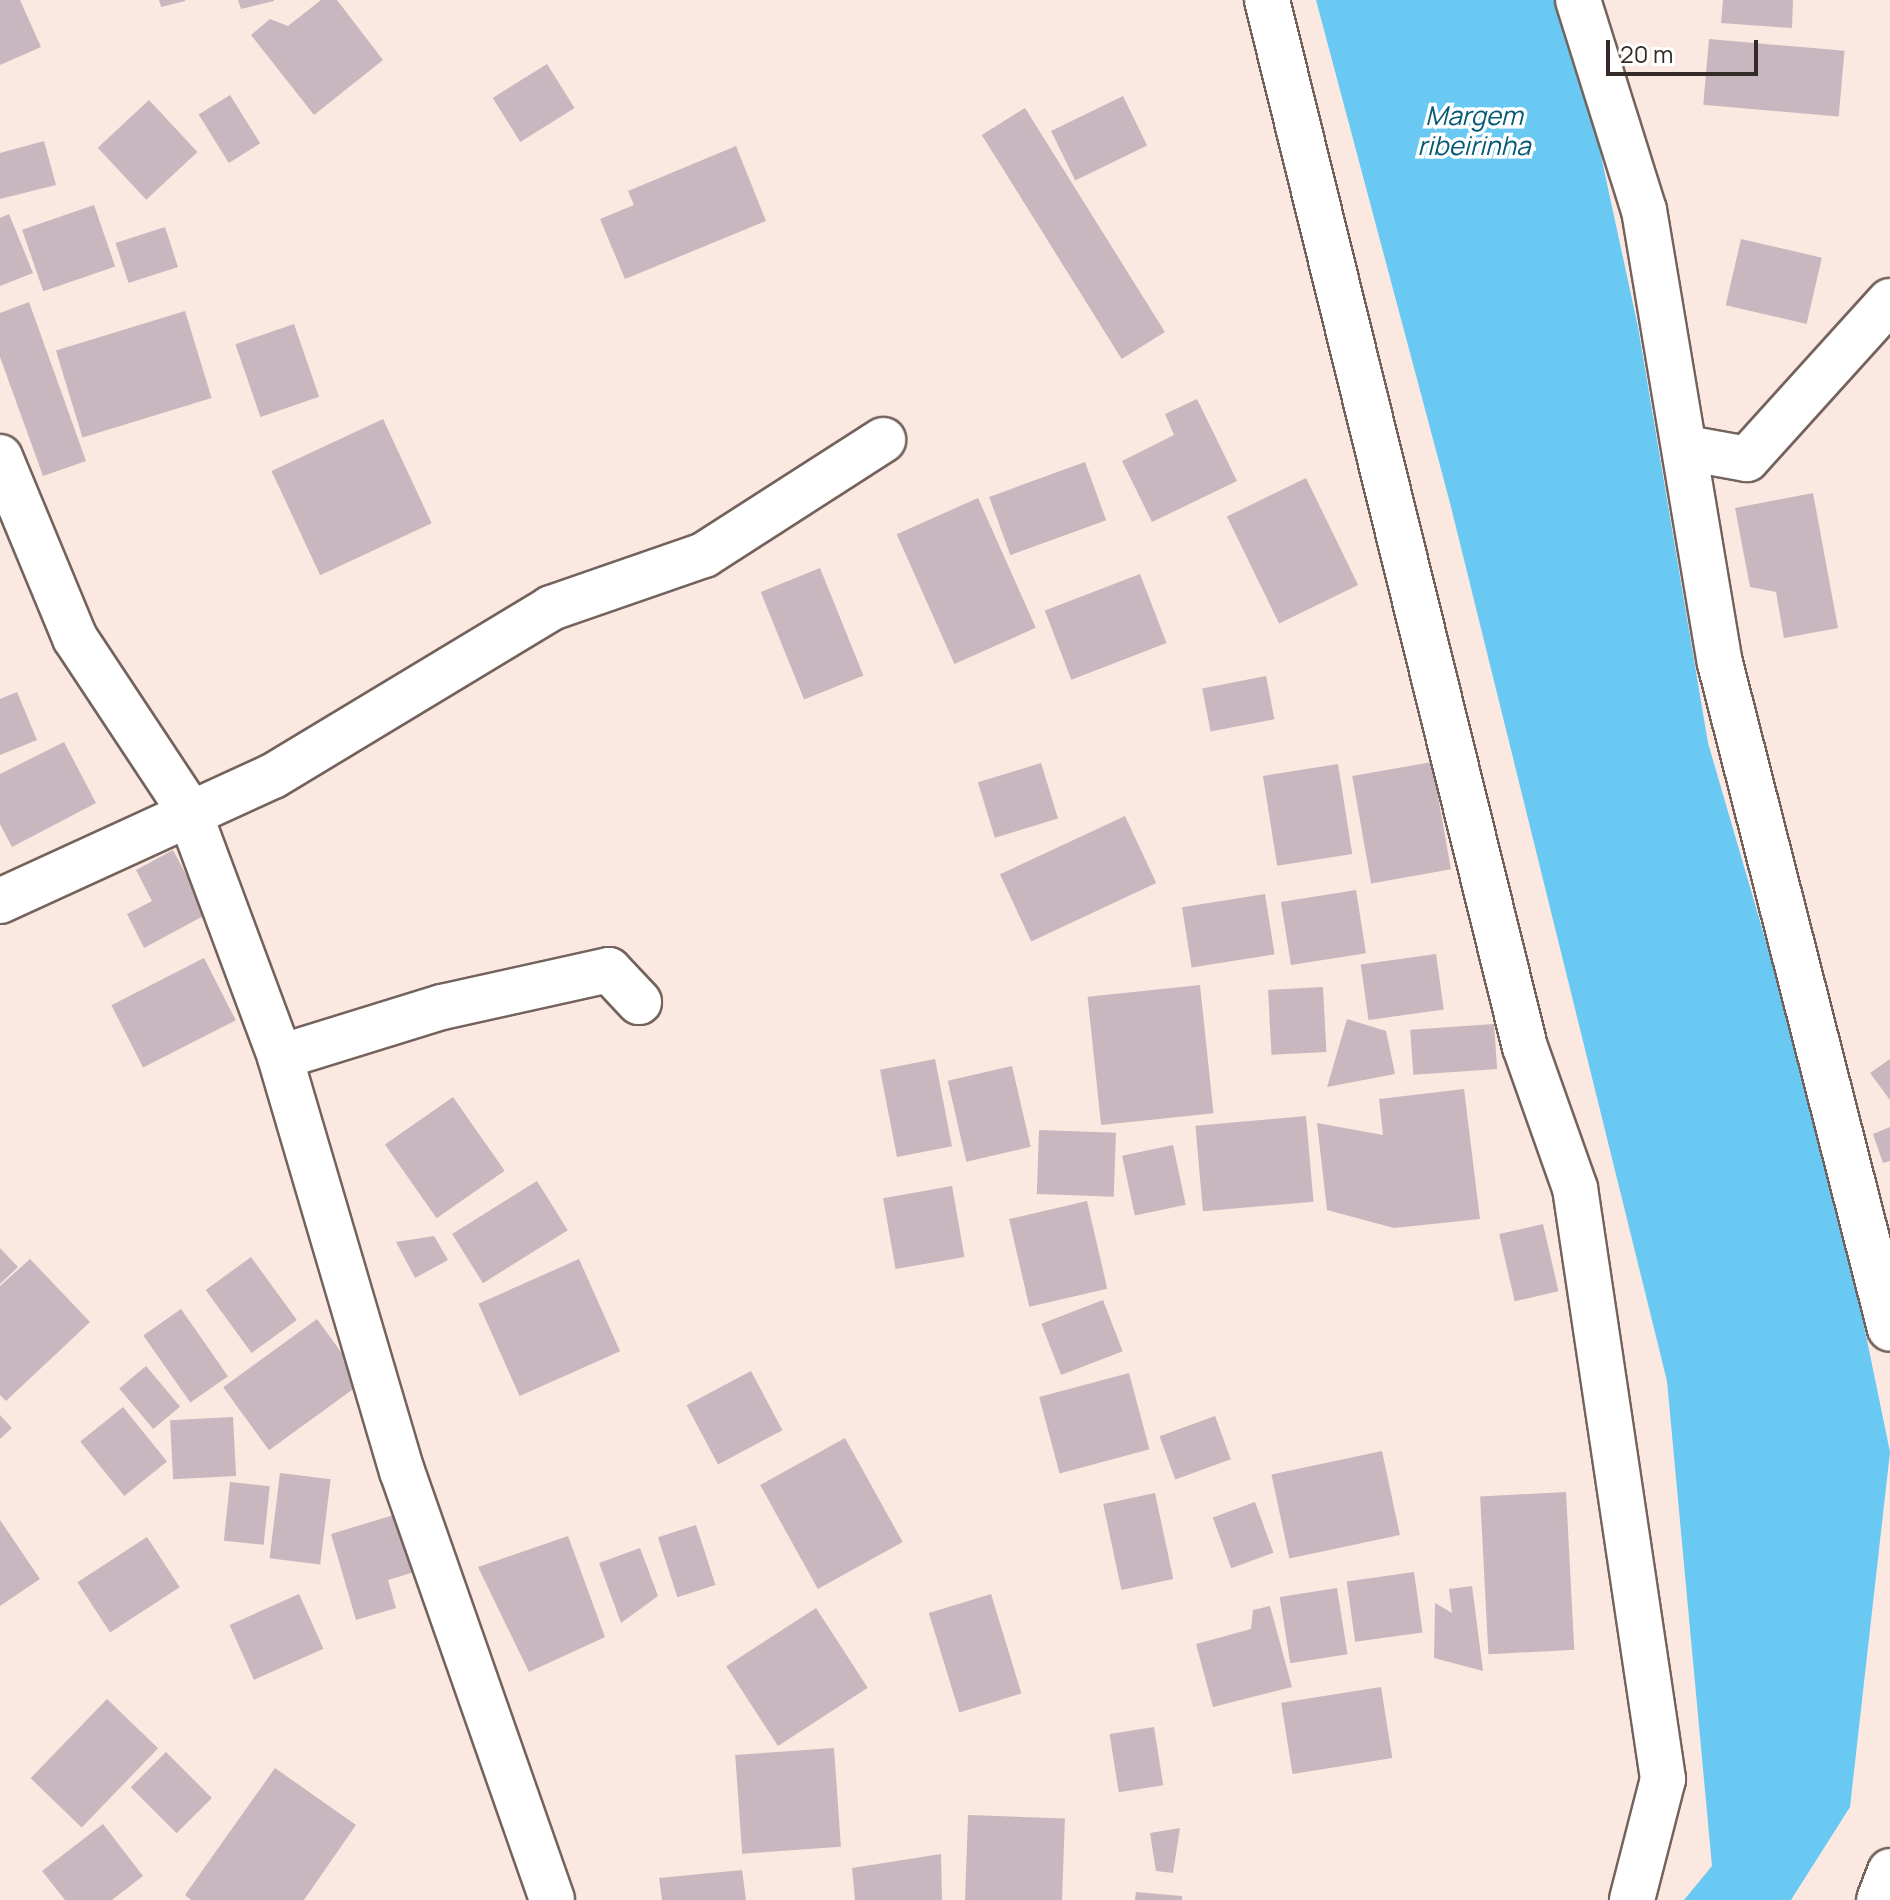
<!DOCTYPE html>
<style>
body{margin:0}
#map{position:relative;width:1890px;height:1900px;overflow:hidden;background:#fbe8e1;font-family:Manrope,sans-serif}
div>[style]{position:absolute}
.water>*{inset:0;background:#69c9f2}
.building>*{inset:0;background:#c8b7bf;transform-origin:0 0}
.roads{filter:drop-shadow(2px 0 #73635c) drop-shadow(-2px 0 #73635c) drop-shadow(0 2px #73635c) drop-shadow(0 -2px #73635c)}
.street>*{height:44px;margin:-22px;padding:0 22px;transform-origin:22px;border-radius:22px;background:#fff}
span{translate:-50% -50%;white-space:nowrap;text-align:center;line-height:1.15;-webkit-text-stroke:7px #fff;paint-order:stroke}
.water-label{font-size:26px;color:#055974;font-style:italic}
.scale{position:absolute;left:1606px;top:40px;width:152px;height:36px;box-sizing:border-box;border:4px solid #322b28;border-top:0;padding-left:10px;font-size:24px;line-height:28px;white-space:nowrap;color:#322b28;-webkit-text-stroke:6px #fff;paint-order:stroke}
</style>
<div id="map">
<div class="water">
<div style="clip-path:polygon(1316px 0,1562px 0,1577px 45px,1638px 327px,1708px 743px,1831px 1165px,1890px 1452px,1850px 1807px,1791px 1900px,1684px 1900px,1712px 1866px,1667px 1381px,1450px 503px)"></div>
</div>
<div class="building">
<div style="clip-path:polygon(0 0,20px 0,41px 47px,0 65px)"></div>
<div style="clip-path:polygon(159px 0,185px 0,185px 1px,161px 7px)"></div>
<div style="clip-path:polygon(238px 0,274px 0,274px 1px,241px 9px)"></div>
<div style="clip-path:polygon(321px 0,337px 0,383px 60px,314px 115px,251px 35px,270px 19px,288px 26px)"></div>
<div style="clip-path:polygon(1723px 0,1793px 0,1792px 28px,1721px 23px)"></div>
<div style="left:1709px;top:39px;width:136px;height:66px;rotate:5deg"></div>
<div style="left:547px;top:64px;width:52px;height:64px;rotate:58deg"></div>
<div style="left:230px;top:95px;width:57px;height:37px;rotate:58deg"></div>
<div style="left:1123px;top:96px;width:55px;height:80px;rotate:64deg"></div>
<div style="left:149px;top:100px;width:71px;height:70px;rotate:47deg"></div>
<div style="left:1025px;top:108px;width:264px;height:51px;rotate:58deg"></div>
<div style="clip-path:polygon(44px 141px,56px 185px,0 199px,0 153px)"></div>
<div style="clip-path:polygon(736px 146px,766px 221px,625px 279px,600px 219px,634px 205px,628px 191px)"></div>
<div style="left:94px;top:205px;width:65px;height:76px;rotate:71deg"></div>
<div style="clip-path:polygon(9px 214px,33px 273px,0 286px,0 218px)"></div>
<div style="left:165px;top:227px;width:42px;height:52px;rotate:72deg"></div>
<div style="left:1741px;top:239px;width:83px;height:68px;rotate:13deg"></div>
<div style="clip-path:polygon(29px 302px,86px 461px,43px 476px,0 357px,0 313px)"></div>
<div style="left:185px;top:311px;width:91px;height:135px;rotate:73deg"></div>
<div style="left:294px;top:324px;width:77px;height:62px;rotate:71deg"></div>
<div style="clip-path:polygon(1197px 399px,1237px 481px,1152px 522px,1122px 461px,1174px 435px,1165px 414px)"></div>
<div style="left:383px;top:419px;width:115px;height:123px;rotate:65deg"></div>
<div style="left:1085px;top:462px;width:62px;height:102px;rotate:70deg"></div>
<div style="left:1306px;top:478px;width:119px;height:88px;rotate:64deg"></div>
<div style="clip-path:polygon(1813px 493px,1838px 628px,1784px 638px,1776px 592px,1750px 587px,1735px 508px)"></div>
<div style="left:978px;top:498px;width:142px;height:89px;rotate:66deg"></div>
<div style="left:820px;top:568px;width:116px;height:64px;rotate:68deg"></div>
<div style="left:1140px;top:574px;width:74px;height:102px;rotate:69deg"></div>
<div style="left:1266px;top:676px;width:44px;height:65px;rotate:79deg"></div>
<div style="clip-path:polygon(17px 692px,37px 740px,0 755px,0 699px)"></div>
<div style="clip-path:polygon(64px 742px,96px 803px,12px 847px,0 824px,0 774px)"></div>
<div style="left:1432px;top:762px;width:109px;height:81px;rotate:80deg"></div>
<div style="left:1041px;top:763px;width:58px;height:66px;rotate:73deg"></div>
<div style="left:1338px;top:764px;width:91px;height:76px;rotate:81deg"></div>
<div style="left:1125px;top:816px;width:74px;height:138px;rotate:65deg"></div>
<div style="clip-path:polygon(173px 850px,207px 914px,144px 948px,127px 914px,152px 901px,136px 870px)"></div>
<div style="left:1356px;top:890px;width:64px;height:76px;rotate:81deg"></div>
<div style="left:1265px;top:894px;width:61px;height:84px;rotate:81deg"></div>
<div style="left:1436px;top:954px;width:56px;height:76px;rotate:82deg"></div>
<div style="left:204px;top:958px;width:70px;height:104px;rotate:63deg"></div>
<div style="left:1200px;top:985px;width:129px;height:113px;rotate:84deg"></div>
<div style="left:1323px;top:987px;width:65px;height:55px;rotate:87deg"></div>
<div style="clip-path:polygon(1347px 1019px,1386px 1031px,1395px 1074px,1327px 1087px)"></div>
<div style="left:1494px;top:1024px;width:45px;height:84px;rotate:86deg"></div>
<div style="left:935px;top:1059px;width:89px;height:56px;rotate:79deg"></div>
<div style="clip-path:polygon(1890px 1059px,1890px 1100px,1870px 1073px)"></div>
<div style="left:1012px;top:1066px;width:83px;height:66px;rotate:77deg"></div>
<div style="clip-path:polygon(1464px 1089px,1480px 1219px,1394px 1228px,1327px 1210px,1317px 1123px,1383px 1135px,1379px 1099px)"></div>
<div style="left:453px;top:1097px;width:90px;height:83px;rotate:55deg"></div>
<div style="left:1306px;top:1116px;width:86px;height:111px;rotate:85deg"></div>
<div style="clip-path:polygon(1890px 1127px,1890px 1161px,1883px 1163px,1873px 1134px)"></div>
<div style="left:1039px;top:1130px;width:77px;height:64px;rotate:2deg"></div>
<div style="left:1173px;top:1145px;width:61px;height:52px;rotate:78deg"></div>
<div style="left:537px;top:1181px;width:58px;height:100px;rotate:58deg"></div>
<div style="left:952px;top:1186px;width:72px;height:70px;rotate:80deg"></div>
<div style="left:1087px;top:1201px;width:90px;height:80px;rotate:77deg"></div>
<div style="left:1543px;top:1224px;width:69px;height:45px;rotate:77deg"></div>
<div style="clip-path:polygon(434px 1236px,448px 1260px,415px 1278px,396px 1242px)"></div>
<div style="clip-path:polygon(0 1248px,18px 1267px,0 1284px)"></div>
<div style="left:251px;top:1257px;width:78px;height:56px;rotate:54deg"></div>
<div style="clip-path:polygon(30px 1259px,90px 1322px,6px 1401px,0 1395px,0 1286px)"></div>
<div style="left:579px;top:1259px;width:101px;height:110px;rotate:66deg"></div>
<div style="left:1103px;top:1300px;width:55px;height:66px;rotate:69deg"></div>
<div style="left:181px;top:1309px;width:82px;height:46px;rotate:55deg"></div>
<div style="left:317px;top:1319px;width:78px;height:116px;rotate:54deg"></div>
<div style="left:146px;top:1366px;width:53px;height:35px;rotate:50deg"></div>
<div style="left:751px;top:1371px;width:67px;height:73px;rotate:62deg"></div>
<div style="left:1129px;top:1373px;width:79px;height:93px;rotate:75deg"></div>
<div style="left:123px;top:1407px;width:70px;height:55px;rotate:51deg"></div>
<div style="clip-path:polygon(0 1415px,12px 1428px,0 1439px)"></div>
<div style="left:1215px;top:1416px;width:46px;height:59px;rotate:70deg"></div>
<div style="left:233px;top:1417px;width:59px;height:63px;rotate:87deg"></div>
<div style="left:845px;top:1438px;width:119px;height:97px;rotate:61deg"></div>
<div style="left:1382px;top:1451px;width:86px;height:113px;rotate:78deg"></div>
<div style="left:280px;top:1473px;width:51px;height:86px;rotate:7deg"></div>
<div style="left:230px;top:1482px;width:40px;height:59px;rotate:6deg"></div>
<div style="left:1566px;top:1492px;width:158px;height:86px;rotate:87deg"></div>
<div style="left:1155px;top:1493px;width:88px;height:53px;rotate:78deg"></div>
<div style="left:1255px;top:1502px;width:54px;height:45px;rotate:70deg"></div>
<div style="clip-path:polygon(397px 1514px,414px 1572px,388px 1580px,396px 1608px,356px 1620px,331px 1534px)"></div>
<div style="clip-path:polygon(0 1520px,40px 1579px,0 1606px)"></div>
<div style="left:696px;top:1525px;width:63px;height:40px;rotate:72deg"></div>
<div style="clip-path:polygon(568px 1536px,605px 1637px,529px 1672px,478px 1567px)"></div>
<div style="left:147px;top:1537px;width:60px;height:83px;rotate:57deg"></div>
<div style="clip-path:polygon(640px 1548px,658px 1596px,621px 1623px,599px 1563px)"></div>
<div style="left:1414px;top:1572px;width:61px;height:68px;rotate:82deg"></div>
<div style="clip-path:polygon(1472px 1586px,1483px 1671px,1434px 1658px,1435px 1603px,1452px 1613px,1449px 1589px)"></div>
<div style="left:1337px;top:1588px;width:67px;height:58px;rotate:81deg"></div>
<div style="left:299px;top:1594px;width:60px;height:76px;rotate:66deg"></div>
<div style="left:991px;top:1594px;width:104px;height:65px;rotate:73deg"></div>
<div style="clip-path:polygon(1270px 1606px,1292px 1687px,1213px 1707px,1196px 1644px,1251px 1629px,1253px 1610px)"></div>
<div style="left:816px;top:1608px;width:95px;height:107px;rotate:57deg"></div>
<div style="left:1381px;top:1687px;width:72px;height:101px;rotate:81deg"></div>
<div style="left:107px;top:1699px;width:71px;height:110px;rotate:44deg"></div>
<div style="left:1154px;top:1727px;width:59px;height:45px;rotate:81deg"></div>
<div style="left:834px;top:1748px;width:99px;height:99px;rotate:86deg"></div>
<div style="left:166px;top:1752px;width:65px;height:50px;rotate:45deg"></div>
<div style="clip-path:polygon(275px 1768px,356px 1825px,304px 1900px,191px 1900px,185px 1895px)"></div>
<div style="left:968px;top:1815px;width:97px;height:85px;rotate:2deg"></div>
<div style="clip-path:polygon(103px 1824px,143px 1876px,112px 1900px,65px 1900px,42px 1871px)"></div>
<div style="clip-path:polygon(1180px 1828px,1173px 1873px,1156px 1871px,1150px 1833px)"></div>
<div style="clip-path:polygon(941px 1854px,942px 1900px,855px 1900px,852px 1868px)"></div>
<div style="clip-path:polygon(742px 1870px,746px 1900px,662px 1900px,659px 1878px)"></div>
<div style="clip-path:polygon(1136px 1892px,1182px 1896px,1182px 1900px,1135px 1900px)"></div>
</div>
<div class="roads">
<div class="street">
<div style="left:1267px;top:0;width:1078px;rotate:76.16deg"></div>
<div style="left:1525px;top:1047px;width:150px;rotate:70.5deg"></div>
<div style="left:1575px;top:1188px;width:598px;rotate:81.53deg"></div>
<div style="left:1663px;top:1779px;width:125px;rotate:104.4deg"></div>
<div style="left:1578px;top:0;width:220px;rotate:72.6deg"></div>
<div style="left:1644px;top:210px;width:459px;rotate:80.5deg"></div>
<div style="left:1720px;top:663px;width:687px;rotate:75.68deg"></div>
<div style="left:1686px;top:448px;width:62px;rotate:10.2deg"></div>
<div style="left:1747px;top:459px;width:213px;rotate:-47.9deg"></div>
<div style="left:0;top:457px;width:196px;rotate:67.5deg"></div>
<div style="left:75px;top:638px;width:205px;rotate:56.5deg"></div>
<div style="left:188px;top:809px;width:265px;rotate:69.6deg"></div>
<div style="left:280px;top:1057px;width:432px;rotate:73.6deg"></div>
<div style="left:402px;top:1471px;width:454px;rotate:70.7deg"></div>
<div style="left:0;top:901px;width:300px;rotate:-24.6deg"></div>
<div style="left:273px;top:776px;width:325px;rotate:-31.1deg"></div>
<div style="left:551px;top:608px;width:162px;rotate:-19.1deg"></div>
<div style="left:704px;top:555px;width:213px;rotate:-32.7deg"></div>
<div style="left:280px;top:1057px;width:170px;rotate:-17.2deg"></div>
<div style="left:442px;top:1007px;width:171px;rotate:-12.5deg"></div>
<div style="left:609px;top:970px;width:44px;rotate:46.8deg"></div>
<div style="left:1879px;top:1900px;width:31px;rotate:-69deg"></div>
</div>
</div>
<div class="water-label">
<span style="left:1474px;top:131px">Margem<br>ribeirinha</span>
</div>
<div class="scale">20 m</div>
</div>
